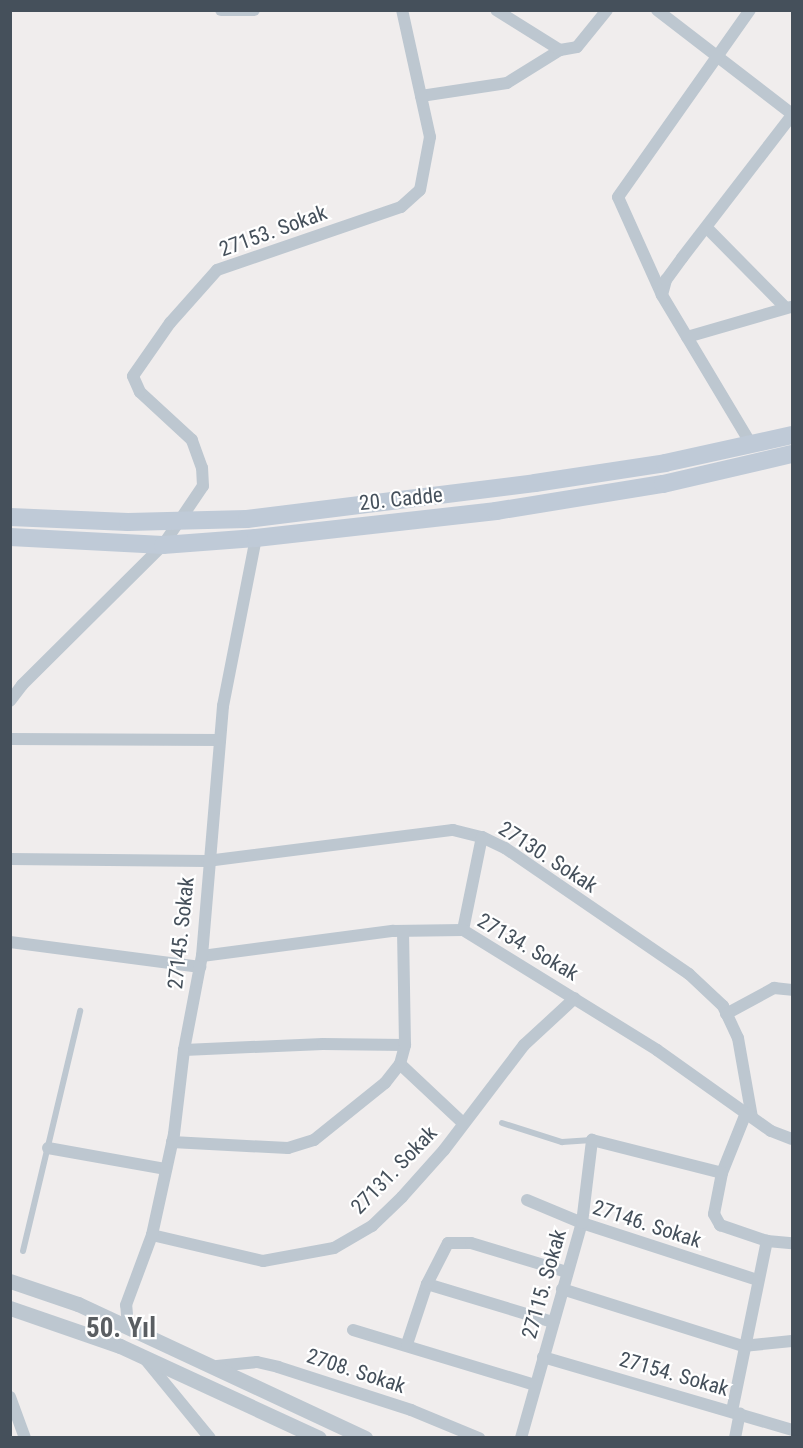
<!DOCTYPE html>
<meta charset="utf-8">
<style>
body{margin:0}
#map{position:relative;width:803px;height:1448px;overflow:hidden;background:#f0eded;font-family:"Roboto Condensed",sans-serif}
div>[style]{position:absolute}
.service>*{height:6px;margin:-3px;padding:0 3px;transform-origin:3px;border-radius:3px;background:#bdc7d0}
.minor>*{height:12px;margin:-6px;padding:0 6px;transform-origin:6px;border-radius:6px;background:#bdc7d0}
.tertiary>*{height:15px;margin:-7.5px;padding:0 7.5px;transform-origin:7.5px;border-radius:7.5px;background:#bdc7d0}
.secondary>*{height:18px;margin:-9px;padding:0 9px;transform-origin:9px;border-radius:9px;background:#bfcad7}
span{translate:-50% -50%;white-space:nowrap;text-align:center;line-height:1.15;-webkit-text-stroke:4.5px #fff;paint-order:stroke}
.street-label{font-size:21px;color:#45505b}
.district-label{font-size:27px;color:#5a5e62;font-weight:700}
.frame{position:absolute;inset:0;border:12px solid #45505b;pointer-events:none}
</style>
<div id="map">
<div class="service">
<div style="left:502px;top:1123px;width:63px;rotate:17.6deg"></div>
<div style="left:562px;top:1142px;width:30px;rotate:-4deg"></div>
<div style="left:23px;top:1251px;width:247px;rotate:-76.6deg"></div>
</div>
<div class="minor">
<div style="left:221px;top:10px;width:33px"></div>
<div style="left:657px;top:10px;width:170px;rotate:37.6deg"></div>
<div style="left:560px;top:50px;width:17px;rotate:-10deg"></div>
<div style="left:577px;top:47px;width:48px;rotate:-51deg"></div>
<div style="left:421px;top:96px;width:87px;rotate:-8.6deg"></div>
<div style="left:507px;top:83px;width:62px;rotate:-31.9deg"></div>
<div style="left:560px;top:50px;width:75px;rotate:-148deg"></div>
<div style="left:707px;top:228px;width:112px;rotate:45.4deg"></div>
<div style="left:662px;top:295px;width:107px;rotate:-114.2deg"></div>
<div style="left:618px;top:197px;width:229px;rotate:-54.8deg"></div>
<div style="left:687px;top:337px;width:108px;rotate:-16.1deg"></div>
<div style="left:751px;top:444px;width:174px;rotate:-120.9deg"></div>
<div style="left:662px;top:295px;width:16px;rotate:-75deg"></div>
<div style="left:666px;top:280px;width:27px;rotate:-54deg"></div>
<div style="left:682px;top:258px;width:180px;rotate:-52.4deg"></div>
<div style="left:10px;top:701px;width:20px;rotate:-53deg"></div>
<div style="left:22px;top:685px;width:199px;rotate:-44.8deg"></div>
<div style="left:163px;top:545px;width:71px;rotate:-55.9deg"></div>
<div style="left:203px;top:486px;width:18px;rotate:-93deg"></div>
<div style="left:202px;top:468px;width:30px;rotate:-110deg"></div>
<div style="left:192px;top:440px;width:71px;rotate:-137.3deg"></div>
<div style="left:140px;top:392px;width:17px;rotate:-114deg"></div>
<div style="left:133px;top:376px;width:65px;rotate:-55.1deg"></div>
<div style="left:170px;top:323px;width:71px;rotate:-48.4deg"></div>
<div style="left:217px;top:270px;width:194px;rotate:-18.9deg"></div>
<div style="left:401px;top:207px;width:25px;rotate:-42deg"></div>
<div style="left:420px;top:190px;width:54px;rotate:-79.3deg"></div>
<div style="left:430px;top:137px;width:130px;rotate:-102.4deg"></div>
<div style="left:10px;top:739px;width:210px;rotate:0.3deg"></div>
<div style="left:10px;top:859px;width:197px;rotate:0.6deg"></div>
<div style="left:207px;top:861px;width:248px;rotate:-7.2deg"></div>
<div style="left:453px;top:830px;width:30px;rotate:14deg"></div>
<div style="left:482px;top:837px;width:25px;rotate:26deg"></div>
<div style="left:505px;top:848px;width:223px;rotate:34.4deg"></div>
<div style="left:689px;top:974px;width:47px;rotate:43.3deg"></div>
<div style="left:723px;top:1006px;width:35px;rotate:65deg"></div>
<div style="left:738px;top:1038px;width:80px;rotate:80deg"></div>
<div style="left:463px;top:930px;width:95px;rotate:-78.5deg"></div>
<div style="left:10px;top:942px;width:192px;rotate:7.5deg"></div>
<div style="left:202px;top:956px;width:193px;rotate:-7.5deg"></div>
<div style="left:393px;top:931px;width:70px;rotate:-0.8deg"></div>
<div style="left:463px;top:930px;width:228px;rotate:31.7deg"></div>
<div style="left:657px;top:1050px;width:140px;rotate:35.4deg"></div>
<div style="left:771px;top:1131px;width:22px;rotate:21deg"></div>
<div style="left:726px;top:1014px;width:55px;rotate:-28.4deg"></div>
<div style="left:774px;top:988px;width:18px;rotate:6deg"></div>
<div style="left:184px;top:1050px;width:139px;rotate:-2.5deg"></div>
<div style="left:323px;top:1044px;width:82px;rotate:0.7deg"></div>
<div style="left:400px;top:1064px;width:86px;rotate:43.1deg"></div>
<div style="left:746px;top:1113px;width:65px;rotate:111.8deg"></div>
<div style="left:722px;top:1173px;width:42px;rotate:101deg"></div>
<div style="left:714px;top:1214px;width:13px;rotate:61deg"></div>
<div style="left:720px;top:1225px;width:50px;rotate:18.8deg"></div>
<div style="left:767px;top:1241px;width:25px;rotate:5deg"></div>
<div style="left:172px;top:1142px;width:116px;rotate:3deg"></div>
<div style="left:288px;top:1148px;width:27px;rotate:-17deg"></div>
<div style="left:314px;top:1140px;width:91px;rotate:-38.8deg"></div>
<div style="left:385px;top:1083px;width:24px;rotate:-52deg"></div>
<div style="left:400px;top:1064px;width:20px;rotate:-75deg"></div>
<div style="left:405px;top:1045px;width:114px;rotate:-91deg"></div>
<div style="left:48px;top:1148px;width:120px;rotate:10.1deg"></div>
<div style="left:527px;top:1200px;width:60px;rotate:22.7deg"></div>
<div style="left:582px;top:1223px;width:184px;rotate:18deg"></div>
<div style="left:152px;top:1235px;width:114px;rotate:13.2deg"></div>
<div style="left:263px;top:1261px;width:72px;rotate:-10.4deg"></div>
<div style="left:334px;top:1248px;width:44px;rotate:-30.1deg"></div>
<div style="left:372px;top:1226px;width:42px;rotate:-44deg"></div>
<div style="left:402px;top:1197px;width:63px;rotate:-48.2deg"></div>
<div style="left:444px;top:1150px;width:132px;rotate:-52.7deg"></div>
<div style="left:524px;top:1045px;width:69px;rotate:-42.7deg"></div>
<div style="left:427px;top:1284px;width:132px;rotate:16.8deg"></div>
<div style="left:562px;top:1289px;width:190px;rotate:17.5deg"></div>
<div style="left:743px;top:1346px;width:49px;rotate:-5.8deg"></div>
<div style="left:128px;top:1326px;width:21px;rotate:-95deg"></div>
<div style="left:126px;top:1305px;width:75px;rotate:-69.6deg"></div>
<div style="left:152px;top:1235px;width:103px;rotate:-77.7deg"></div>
<div style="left:174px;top:1134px;width:85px;rotate:-83.2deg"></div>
<div style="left:184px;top:1050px;width:96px;rotate:-79.2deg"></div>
<div style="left:202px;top:956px;width:251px;rotate:-85.2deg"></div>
<div style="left:223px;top:706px;width:171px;rotate:-78.9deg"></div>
<div style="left:353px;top:1330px;width:190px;rotate:16.8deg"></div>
<div style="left:407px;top:1344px;width:63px;rotate:-71.6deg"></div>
<div style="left:427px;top:1284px;width:46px;rotate:-62.9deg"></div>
<div style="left:448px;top:1243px;width:23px"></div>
<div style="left:471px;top:1243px;width:100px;rotate:16.8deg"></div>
<div style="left:543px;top:1357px;width:259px;rotate:16.3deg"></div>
<div style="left:145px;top:1359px;width:102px;rotate:50.6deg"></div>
<div style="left:217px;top:1366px;width:40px;rotate:-5.7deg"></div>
<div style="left:257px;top:1362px;width:22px;rotate:13deg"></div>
<div style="left:278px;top:1367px;width:140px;rotate:17.9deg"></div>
<div style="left:411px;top:1410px;width:74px;rotate:22.4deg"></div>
<div style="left:10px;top:1397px;width:44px;rotate:69.9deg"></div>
<div style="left:732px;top:1411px;width:174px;rotate:-78.4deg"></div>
<div style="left:521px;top:1438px;width:223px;rotate:-74.2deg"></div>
<div style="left:582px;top:1223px;width:84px;rotate:-83.1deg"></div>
<div style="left:592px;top:1140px;width:134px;rotate:14.2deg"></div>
<div style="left:735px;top:1438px;width:25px;rotate:-79deg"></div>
</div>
<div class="tertiary">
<div style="left:10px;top:1281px;width:72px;rotate:18.7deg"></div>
<div style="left:78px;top:1304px;width:317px;rotate:25deg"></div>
<div style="left:10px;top:1308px;width:116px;rotate:19.1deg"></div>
<div style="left:120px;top:1346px;width:219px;rotate:24.8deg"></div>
</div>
<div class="secondary">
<div style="left:10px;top:517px;width:118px;rotate:2.4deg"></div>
<div style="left:128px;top:522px;width:119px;rotate:-1.4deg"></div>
<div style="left:247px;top:519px;width:290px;rotate:-7.1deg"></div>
<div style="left:535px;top:483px;width:132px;rotate:-8.7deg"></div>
<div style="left:665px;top:463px;width:130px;rotate:-12.4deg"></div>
<div style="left:10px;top:537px;width:153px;rotate:3deg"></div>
<div style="left:163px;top:545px;width:93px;rotate:-4.3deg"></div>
<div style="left:256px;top:538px;width:242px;rotate:-6.4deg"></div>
<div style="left:496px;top:511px;width:169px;rotate:-9.2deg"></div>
<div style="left:663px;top:484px;width:132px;rotate:-13.1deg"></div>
</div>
<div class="street-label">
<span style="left:273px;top:231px;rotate:-20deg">27153. Sokak</span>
<span style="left:401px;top:499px;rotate:-6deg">20. Cadde</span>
<span style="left:548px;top:857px;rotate:33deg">27130. Sokak</span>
<span style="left:181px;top:933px;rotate:-84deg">27145. Sokak</span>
<span style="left:528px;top:947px;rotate:30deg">27134. Sokak</span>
<span style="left:394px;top:1170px;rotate:-46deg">27131. Sokak</span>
<span style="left:647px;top:1224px;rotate:18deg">27146. Sokak</span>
<span style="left:544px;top:1284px;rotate:-74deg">27115. Sokak</span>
<span style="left:356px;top:1371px;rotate:18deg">2708. Sokak</span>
<span style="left:674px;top:1374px;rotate:16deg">27154. Sokak</span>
</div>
<div class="district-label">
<span style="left:121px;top:1329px">50. Yıl</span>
</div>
<div class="frame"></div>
</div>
